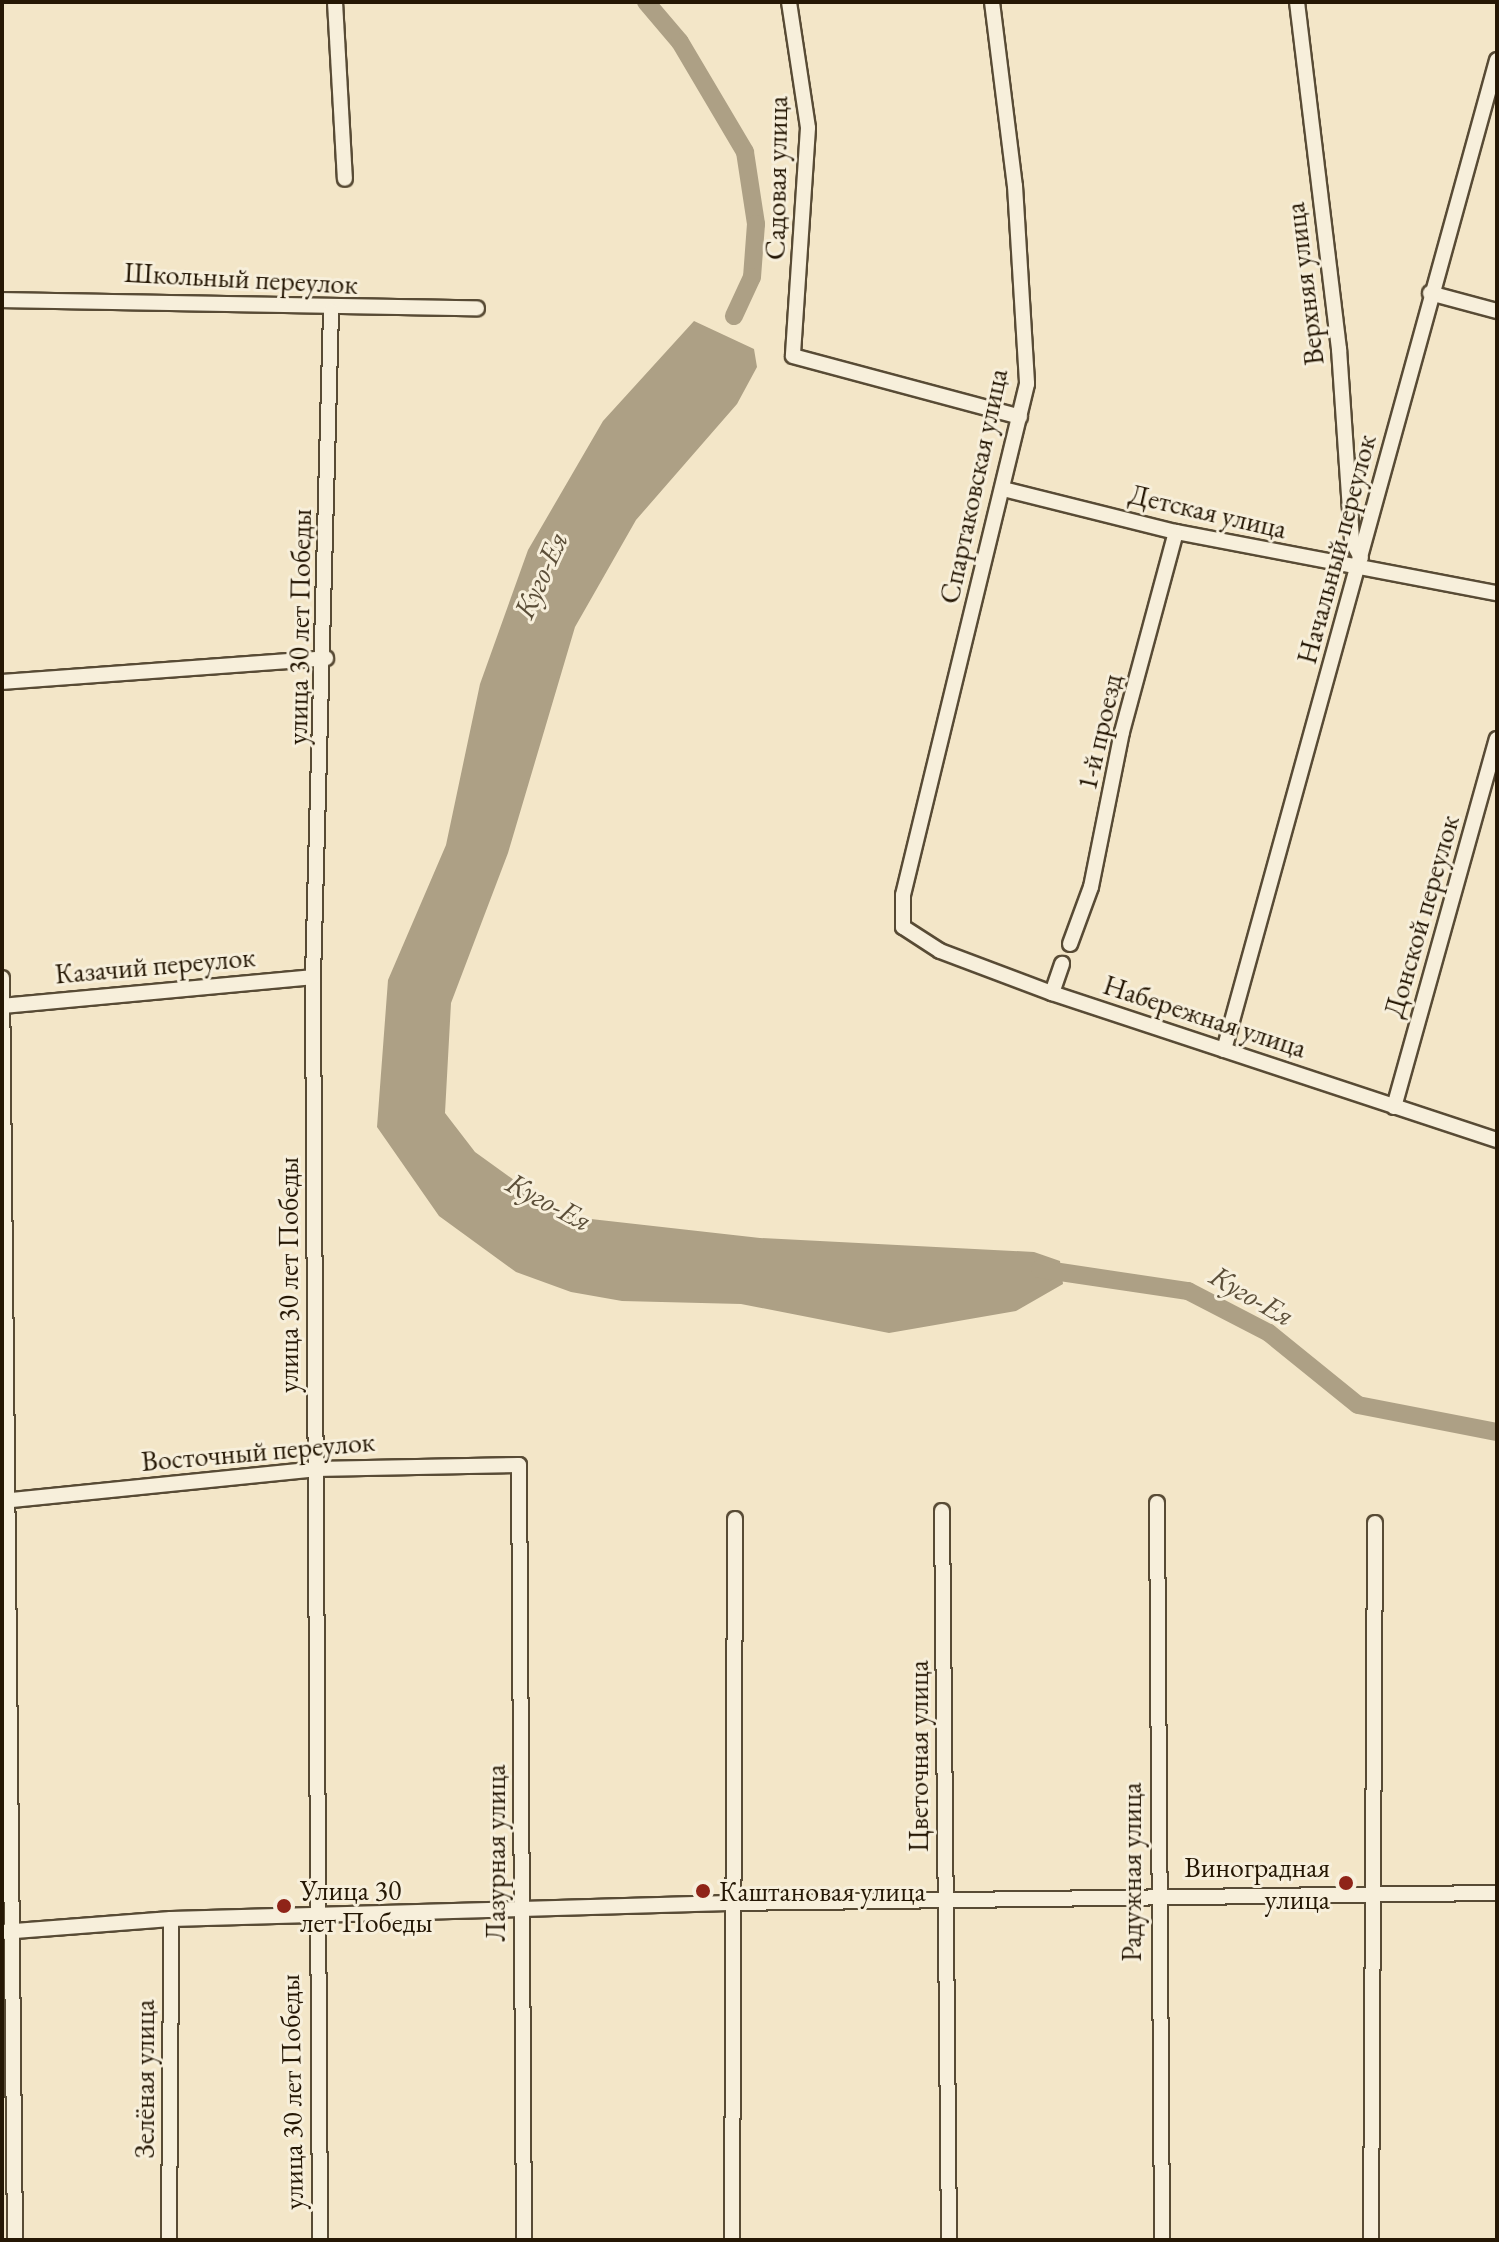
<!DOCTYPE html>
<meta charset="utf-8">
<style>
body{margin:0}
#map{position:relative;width:1499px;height:2242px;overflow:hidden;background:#f3e6c8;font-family:"EB Garamond",serif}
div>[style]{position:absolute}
.water>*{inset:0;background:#ada085}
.river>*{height:18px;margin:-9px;padding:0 9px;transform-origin:9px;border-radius:9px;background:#ada085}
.roads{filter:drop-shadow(2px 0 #584b35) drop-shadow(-2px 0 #584b35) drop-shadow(0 2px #584b35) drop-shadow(0 -2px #584b35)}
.minor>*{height:14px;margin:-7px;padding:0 7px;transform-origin:7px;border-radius:7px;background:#f7efdb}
.dots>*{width:22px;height:22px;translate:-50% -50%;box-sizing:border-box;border:4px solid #f7efdb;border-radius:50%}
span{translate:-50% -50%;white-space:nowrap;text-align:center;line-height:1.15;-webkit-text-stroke:6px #f7efdb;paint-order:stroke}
.street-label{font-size:28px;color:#251704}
.poi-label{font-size:28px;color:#251704}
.right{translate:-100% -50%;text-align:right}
.left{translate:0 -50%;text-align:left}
.water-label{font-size:30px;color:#5b4e38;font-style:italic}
.frame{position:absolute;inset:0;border:4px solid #251704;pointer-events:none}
</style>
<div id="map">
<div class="water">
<div style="clip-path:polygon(694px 321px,754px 349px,757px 367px,737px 404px,636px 520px,575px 627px,508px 853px,451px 1003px,445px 1113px,475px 1152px,553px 1208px,582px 1218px,760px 1238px,1034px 1252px,1060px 1261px,1063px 1284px,1016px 1311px,889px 1333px,741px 1304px,622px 1301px,571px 1292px,516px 1272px,439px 1216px,377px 1127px,388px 980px,446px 845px,480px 684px,528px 550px,603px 421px)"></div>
</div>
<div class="river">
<div style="left:646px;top:2px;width:52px;rotate:49.6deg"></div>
<div style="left:680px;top:42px;width:128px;rotate:59.4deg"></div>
<div style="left:745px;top:152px;width:73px;rotate:81.3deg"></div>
<div style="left:756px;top:224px;width:53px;rotate:94.3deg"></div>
<div style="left:752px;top:277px;width:43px;rotate:114.8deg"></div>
<div style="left:1040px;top:1269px;width:150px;rotate:8.5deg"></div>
<div style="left:1188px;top:1291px;width:91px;rotate:27.4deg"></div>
<div style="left:1269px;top:1333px;width:114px;rotate:39deg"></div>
<div style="left:1358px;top:1405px;width:142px;rotate:11deg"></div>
</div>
<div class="roads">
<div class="minor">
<div style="left:335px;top:2px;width:177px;rotate:86.8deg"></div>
<div style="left:789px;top:2px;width:127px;rotate:81.4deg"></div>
<div style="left:808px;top:128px;width:228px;rotate:93.8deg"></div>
<div style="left:793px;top:356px;width:235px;rotate:15deg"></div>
<div style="left:992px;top:2px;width:185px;rotate:82.9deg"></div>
<div style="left:1015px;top:186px;width:198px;rotate:86.5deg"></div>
<div style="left:1027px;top:384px;width:526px;rotate:103.64deg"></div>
<div style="left:903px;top:895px;width:32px;rotate:90deg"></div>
<div style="left:903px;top:927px;width:44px;rotate:33deg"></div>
<div style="left:940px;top:951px;width:120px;rotate:20.6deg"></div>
<div style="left:1052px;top:993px;width:469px;rotate:18.3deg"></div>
<div style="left:1297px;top:2px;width:350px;rotate:83.1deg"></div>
<div style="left:1339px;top:349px;width:192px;rotate:86.1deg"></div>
<div style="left:1352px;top:541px;width:19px;rotate:62deg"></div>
<div style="left:1430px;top:293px;width:69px;rotate:15deg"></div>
<div style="left:2px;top:300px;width:475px;rotate:1deg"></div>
<div style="left:1003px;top:489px;width:178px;rotate:14deg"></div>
<div style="left:1176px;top:532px;width:327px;rotate:10.8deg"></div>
<div style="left:2px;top:682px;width:325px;rotate:-4.2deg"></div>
<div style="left:1070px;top:944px;width:61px;rotate:-69.8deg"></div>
<div style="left:1091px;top:887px;width:158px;rotate:-78.7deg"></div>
<div style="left:1122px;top:732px;width:207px;rotate:-74.9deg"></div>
<div style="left:2px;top:978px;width:1262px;rotate:89.41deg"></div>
<div style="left:1052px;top:993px;width:31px;rotate:-71deg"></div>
<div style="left:2px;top:1006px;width:312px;rotate:-5.3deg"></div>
<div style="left:1224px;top:1050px;width:1027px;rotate:-74.58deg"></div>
<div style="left:1394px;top:1107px;width:382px;rotate:-74.4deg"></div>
<div style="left:2px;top:1501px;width:315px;rotate:-5.8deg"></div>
<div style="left:315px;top:1469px;width:204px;rotate:-1.1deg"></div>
<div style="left:519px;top:1465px;width:775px;rotate:89.63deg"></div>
<div style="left:1157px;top:1503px;width:737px;rotate:89.61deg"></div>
<div style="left:942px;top:1511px;width:729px;rotate:89.45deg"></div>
<div style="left:2px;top:1932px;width:169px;rotate:-4.4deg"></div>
<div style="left:171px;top:1919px;width:558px;rotate:-1.64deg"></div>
<div style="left:729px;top:1903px;width:768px;rotate:-0.75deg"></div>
<div style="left:169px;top:2240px;width:321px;rotate:-89.6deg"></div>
<div style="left:320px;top:2240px;width:1263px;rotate:-90.32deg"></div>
<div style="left:313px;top:977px;width:666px;rotate:-88.45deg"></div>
<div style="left:732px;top:2240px;width:721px;rotate:-89.76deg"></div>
<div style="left:1371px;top:2240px;width:717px;rotate:-89.68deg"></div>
</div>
</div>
<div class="dots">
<div style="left:1346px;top:1883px;background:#8f2418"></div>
<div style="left:703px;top:1891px;background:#8f2418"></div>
<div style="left:284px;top:1906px;background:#8f2418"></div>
</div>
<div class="street-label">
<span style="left:776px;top:178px;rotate:-89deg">Садовая улица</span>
<span style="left:241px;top:278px;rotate:3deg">Школьный переулок</span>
<span style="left:1304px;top:284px;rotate:-97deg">Верхняя улица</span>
<span style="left:973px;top:486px;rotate:-78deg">Спартаковская улица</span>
<span style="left:1208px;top:511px;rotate:13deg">Детская улица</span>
<span style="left:1336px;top:549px;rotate:-75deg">Начальный переулок</span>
<span style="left:299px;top:627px;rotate:-89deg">улица 30 лет Победы</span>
<span style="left:1099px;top:732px;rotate:-77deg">1-й проезд</span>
<span style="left:1421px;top:916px;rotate:-74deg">Донской переулок</span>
<span style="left:155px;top:965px;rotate:-5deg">Казачий переулок</span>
<span style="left:1205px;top:1016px;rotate:18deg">Набережная улица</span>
<span style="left:288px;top:1275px;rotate:-90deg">улица 30 лет Победы</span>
<span style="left:258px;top:1451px;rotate:-5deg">Восточный переулок</span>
<span style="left:918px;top:1756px;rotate:-90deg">Цветочная улица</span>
<span style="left:495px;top:1853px;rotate:-90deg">Лазурная улица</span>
<span style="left:1131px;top:1872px;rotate:-90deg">Радужная улица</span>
<span style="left:144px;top:2079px;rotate:-90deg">Зелёная улица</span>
<span style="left:291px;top:2092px;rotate:-91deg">улица 30 лет Победы</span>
</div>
<div class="poi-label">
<span class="right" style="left:1330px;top:1883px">Виноградная<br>улица</span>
<span class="left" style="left:300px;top:1906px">Улица 30<br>лет Победы</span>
<span class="left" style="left:719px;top:1891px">Каштановая улица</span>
</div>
<div class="water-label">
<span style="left:541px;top:575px;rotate:-66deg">Куго-Ея</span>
<span style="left:549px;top:1202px;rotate:28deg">Куго-Ея</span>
<span style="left:1252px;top:1296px;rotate:30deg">Куго-Ея</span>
</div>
<div class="frame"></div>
</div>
